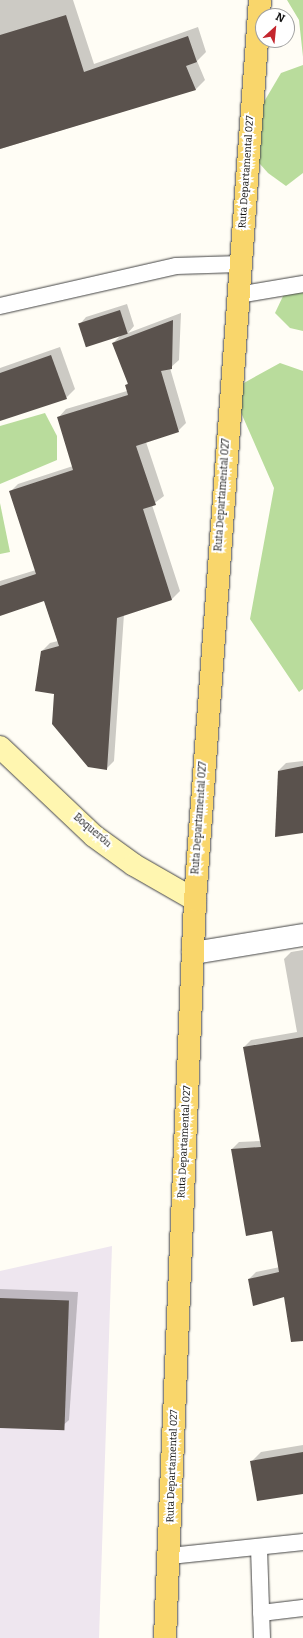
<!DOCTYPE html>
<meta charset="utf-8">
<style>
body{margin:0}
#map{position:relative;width:303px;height:1638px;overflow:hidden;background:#fffdf5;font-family:Bitter,serif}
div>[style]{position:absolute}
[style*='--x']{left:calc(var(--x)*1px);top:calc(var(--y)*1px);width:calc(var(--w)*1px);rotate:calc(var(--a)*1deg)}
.industrial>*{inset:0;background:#eee6ef}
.forest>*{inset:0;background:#b9dc9c}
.shadow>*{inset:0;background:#0003}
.building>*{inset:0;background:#5a524d;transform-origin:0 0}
.roads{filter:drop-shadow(0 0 1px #444) drop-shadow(0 0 1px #444)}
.lane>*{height:16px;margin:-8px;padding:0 8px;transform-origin:8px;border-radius:8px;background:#fff}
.street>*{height:22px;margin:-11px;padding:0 11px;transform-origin:11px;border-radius:11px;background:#fff}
.secondary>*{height:22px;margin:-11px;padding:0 11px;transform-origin:11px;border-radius:11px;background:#fff6b0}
.primary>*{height:22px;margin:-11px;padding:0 11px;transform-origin:11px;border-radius:11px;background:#f9d66b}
span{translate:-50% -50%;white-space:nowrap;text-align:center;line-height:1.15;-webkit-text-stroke:4px #fff;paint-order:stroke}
.street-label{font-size:10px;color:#111}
.north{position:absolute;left:255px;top:8px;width:40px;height:40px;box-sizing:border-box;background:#fff;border:1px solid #a0a0a0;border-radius:50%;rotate:27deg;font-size:11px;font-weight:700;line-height:16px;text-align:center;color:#111}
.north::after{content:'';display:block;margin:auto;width:14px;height:18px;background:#c4262e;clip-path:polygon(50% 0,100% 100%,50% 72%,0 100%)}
</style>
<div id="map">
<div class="industrial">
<i style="clip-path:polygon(112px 1246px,99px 1638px,0 1638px,0 1271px)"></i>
</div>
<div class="forest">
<i style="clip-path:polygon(287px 0,303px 0,303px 57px,299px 20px)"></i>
<i style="clip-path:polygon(303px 65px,303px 173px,286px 186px,268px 173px,253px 156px,258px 112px,281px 73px)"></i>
<i style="clip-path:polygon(303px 291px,303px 331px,290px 328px,275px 313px,284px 294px)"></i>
<i style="clip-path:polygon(280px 363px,303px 371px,303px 689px,299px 692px,250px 619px,274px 488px,239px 408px,242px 384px)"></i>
<i style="clip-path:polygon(45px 413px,57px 436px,57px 460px,0 484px,0 426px)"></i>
<i style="clip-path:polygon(0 503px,10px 552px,0 554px)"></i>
</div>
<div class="shadow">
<i style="clip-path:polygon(0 0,73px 0,94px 64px,198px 27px,206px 52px,197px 61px,205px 80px,196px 89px,0 149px)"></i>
<i style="clip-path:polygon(127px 304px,134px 326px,128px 333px,181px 313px,179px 360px,170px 368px,186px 423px,178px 431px,146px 442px,164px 496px,152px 505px,180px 591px,172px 599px,124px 614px,114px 761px,106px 769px,55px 693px,42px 651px,50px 643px,58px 641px,44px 600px,0 613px,0 581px,36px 570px,10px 492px,18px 484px,73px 466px,58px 418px,66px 409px,127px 391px,126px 385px,129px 382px,113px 343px,121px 335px,80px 324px,86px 317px)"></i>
<i style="clip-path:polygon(60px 347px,75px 389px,66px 398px,0 420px,0 368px)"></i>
<i style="clip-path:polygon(303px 761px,303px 832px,278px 771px,286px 763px)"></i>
<i style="clip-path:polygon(303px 950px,303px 1326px,284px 1296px,249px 1279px,256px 1272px,280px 1267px,273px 1230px,232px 1149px,239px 1142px,261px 1141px,244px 1047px,251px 1040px,297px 1032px,284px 959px,291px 952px)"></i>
<i style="clip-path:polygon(0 1289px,78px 1292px,69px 1420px,59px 1429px,0 1427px)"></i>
<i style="clip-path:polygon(303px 1445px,303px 1493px,252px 1461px,261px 1452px)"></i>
</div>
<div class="building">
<i style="clip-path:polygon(66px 15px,84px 72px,188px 36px,197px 62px,186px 66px,196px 90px,0 149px,0 35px)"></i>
<i style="left:120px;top:310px;width:25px;height:44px;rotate:72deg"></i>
<i style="clip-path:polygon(173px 320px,172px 369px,161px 371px,179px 432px,136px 446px,156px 505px,143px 509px,172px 600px,117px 618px,107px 770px,88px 767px,52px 724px,54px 694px,35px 691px,41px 651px,59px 646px,44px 601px,0 616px,0 586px,36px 574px,9px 491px,73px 470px,57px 417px,128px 395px,125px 385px,128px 384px,112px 343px)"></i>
<i style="clip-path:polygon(51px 355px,67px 399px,0 421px,0 373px)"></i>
<i style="clip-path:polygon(303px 766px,303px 833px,275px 837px,278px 771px)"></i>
<i style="clip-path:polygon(303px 1037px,303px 1341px,291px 1342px,284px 1297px,253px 1306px,248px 1279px,279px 1272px,272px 1231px,246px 1236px,231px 1149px,261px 1147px,243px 1047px)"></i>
<i style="left:0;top:1298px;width:69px;height:130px;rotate:2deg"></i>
<i style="clip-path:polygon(303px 1452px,303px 1494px,257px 1501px,250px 1461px)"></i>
</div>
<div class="roads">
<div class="lane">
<i style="--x:238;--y:295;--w:66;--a:-9.6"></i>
<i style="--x:0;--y:306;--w:180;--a:-12.8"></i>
<i style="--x:176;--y:266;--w:64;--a:-1.8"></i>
<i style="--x:259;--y:1548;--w:90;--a:88.1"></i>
<i style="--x:170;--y:1556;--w:134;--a:-6"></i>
<i style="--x:261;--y:1613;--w:42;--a:-6.8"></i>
</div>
<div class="street">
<i style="--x:193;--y:953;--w:111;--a:-9.3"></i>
</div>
<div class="secondary">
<i style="--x:0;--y:747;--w:129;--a:43.4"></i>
<i style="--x:94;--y:836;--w:49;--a:35.9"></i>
<i style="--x:134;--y:865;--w:70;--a:29.8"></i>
</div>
<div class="primary">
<i style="--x:165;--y:1638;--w:739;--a:-87.67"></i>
<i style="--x:195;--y:900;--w:902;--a:-85.87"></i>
</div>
</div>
<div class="street-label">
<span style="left:247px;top:172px;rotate:-86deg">Ruta Departamental 027</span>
<span style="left:223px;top:495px;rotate:-86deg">Ruta Departamental 027</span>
<span style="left:200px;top:818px;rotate:-86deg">Ruta Departamental 027</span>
<span style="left:92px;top:831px;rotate:40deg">Boquerón</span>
<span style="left:185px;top:1142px;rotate:-87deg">Ruta Departamental 027</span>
<span style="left:173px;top:1466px;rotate:-88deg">Ruta Departamental 027</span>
</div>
<div class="north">N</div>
</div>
